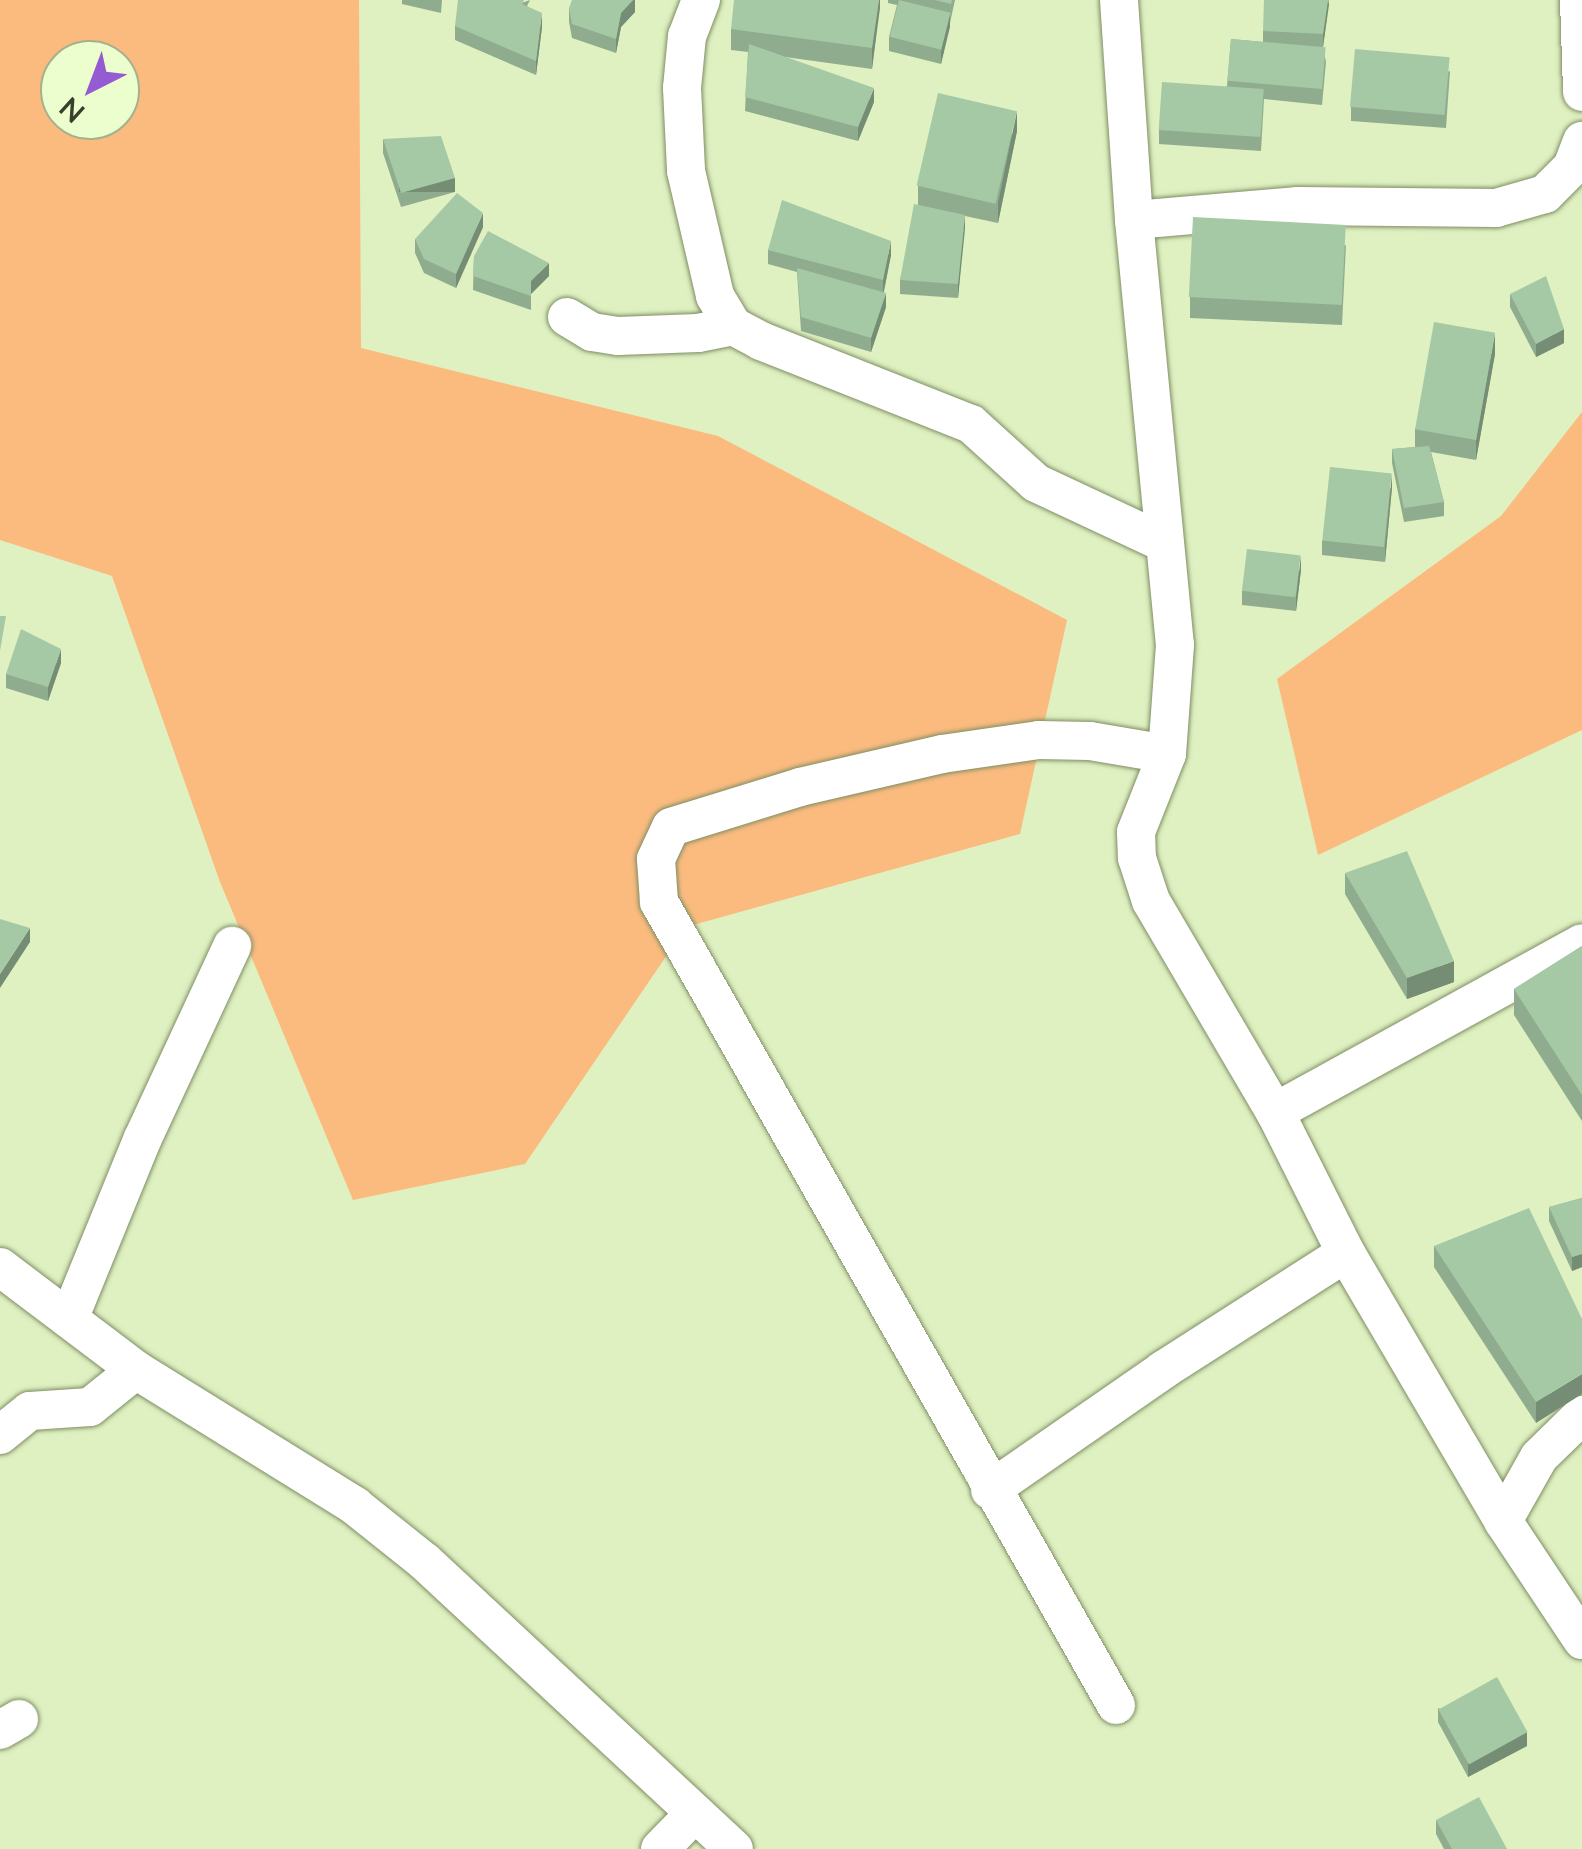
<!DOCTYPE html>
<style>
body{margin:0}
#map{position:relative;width:1582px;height:1849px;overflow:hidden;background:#dff0c1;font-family:Lato,sans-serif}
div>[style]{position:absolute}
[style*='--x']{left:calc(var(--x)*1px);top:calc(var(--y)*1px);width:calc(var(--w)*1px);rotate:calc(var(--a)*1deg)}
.green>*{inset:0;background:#fbbb7f}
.roads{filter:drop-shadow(0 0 2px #7f8e64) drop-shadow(0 0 2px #7f8e64)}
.street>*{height:38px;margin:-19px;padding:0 19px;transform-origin:19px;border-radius:19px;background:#fff}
.wall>*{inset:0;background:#8fad8e}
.shaded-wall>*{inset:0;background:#748d74;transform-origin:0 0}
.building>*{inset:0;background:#a6c9a5;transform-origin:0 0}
span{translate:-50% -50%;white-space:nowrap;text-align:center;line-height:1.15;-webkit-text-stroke:10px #ecfdce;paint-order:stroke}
.north{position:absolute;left:40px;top:40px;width:100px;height:100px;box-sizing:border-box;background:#ecfdce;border:2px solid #a4b18e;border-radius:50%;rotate:222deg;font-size:28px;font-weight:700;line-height:40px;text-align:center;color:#393f2d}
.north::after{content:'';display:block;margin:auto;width:35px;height:45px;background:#955bd2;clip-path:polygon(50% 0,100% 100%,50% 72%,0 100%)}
</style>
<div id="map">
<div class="green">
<i style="clip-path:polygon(evenodd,0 0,359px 0,361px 348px,718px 436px,1067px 620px,1020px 834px,686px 927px,525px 1164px,353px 1200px,220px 882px,112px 576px,0 540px,0 0,60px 60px,120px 60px,120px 120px,60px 120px,60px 60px)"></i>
<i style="clip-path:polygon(1582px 412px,1582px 730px,1318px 855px,1277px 679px,1501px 516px)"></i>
</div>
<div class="roads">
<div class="street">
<i style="--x:701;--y:0;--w:39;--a:111"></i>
<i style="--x:687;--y:36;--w:52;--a:95.5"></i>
<i style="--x:682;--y:88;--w:83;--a:87.2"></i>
<i style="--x:686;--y:171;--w:128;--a:76.9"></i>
<i style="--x:715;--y:296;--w:35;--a:59"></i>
<i style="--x:733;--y:326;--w:32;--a:28"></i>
<i style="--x:761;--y:341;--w:226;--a:21.6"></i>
<i style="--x:971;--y:424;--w:88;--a:42.2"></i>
<i style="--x:1036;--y:483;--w:141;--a:25.1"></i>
<i style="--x:1119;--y:0;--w:221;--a:86.1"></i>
<i style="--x:1134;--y:220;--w:427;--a:84.5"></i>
<i style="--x:1175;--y:645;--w:109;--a:94.2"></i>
<i style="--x:1167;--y:754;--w:84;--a:111.7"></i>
<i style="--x:1136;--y:832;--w:26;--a:88"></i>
<i style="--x:1137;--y:858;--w:45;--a:72"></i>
<i style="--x:1151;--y:901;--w:245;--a:59.6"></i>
<i style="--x:1275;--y:1112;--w:158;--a:63.3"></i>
<i style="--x:1346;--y:1253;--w:311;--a:59.6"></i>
<i style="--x:1503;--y:1521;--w:143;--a:56.4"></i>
<i style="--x:1579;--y:0;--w:92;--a:88.1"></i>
<i style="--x:1134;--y:220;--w:165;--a:-4.9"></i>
<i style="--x:1298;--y:206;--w:198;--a:0.6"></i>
<i style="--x:1496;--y:208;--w:51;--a:-15.9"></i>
<i style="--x:1545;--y:194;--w:38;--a:-45"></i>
<i style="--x:1572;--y:167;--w:28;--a:-69"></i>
<i style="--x:567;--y:317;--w:29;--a:31"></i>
<i style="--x:592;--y:332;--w:26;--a:9"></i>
<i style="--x:618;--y:336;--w:80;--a:-2.1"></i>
<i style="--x:698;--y:333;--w:36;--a:-11"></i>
<i style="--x:1275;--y:1112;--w:350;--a:-28.8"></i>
<i style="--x:0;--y:1267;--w:171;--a:37.1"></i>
<i style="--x:136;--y:1370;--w:258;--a:31.8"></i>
<i style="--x:355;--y:1506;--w:88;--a:38.6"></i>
<i style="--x:424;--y:1561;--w:423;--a:42.9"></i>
<i style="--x:69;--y:1319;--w:196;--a:-67.8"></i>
<i style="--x:143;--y:1138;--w:212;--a:-65.1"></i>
<i style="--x:0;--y:1435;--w:38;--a:-39"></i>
<i style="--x:30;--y:1411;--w:60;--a:-3.8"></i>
<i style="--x:90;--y:1407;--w:59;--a:-38.8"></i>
<i style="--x:990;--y:1490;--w:211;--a:-34.7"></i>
<i style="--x:1163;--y:1370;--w:217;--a:-32.6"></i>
<i style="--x:1503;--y:1521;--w:73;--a:-60.6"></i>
<i style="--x:1539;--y:1457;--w:60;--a:-44.3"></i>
<i style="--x:1116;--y:1705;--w:924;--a:-119.64"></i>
<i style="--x:659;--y:902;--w:43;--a:-94"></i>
<i style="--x:656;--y:859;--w:35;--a:-65"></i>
<i style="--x:671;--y:827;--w:135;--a:-17.2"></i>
<i style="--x:800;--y:787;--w:146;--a:-13.1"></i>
<i style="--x:942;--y:754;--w:98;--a:-8.2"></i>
<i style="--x:1039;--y:740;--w:51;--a:1.1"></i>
<i style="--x:1090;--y:741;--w:78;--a:9.6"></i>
<i style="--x:0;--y:1730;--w:22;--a:-30"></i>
<i style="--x:660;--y:1849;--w:49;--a:-45.8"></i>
</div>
</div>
<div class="wall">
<i style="clip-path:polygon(402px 0,442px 0,441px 13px,402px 4px)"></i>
<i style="clip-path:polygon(530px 0,527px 6px,542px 27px,536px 75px,455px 40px,455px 26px)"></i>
<i style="clip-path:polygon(635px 0,635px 12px,621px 27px,616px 53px,572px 38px,569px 22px,569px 8px)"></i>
<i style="clip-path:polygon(880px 0,872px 69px,785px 57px,874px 102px,858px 141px,745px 111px,748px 52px,731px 50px,731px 29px)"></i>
<i style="clip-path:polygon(888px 0,955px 0,941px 64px,889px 51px,889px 37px,897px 5px,888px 3px)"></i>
<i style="clip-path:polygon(1329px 0,1323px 47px,1326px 62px,1322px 105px,1264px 99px,1261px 151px,1159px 144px,1159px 130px,1227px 86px,1231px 39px,1263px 42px,1263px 31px)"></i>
<i style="clip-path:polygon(1450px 71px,1446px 128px,1351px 121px,1351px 107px)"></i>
<i style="clip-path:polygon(1017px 131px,998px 223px,965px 216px,958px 298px,900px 294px,900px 280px,918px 205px,918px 186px)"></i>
<i style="clip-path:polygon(383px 139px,455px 192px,401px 207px,383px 153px)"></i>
<i style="clip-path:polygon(483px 227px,456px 288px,424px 273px,415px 253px,415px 239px)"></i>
<i style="clip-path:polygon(1346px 245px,1342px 325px,1190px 318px,1190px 297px)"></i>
<i style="clip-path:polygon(768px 250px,891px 255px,884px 292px,886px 307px,871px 352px,801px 331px,797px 272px,768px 264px)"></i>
<i style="clip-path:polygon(474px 256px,549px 276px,531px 294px,531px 310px,473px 290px)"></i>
<i style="clip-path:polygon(1510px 294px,1564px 343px,1536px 357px,1510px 307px)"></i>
<i style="clip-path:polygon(1495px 354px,1476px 460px,1431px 452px,1444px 502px,1444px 516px,1404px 522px,1392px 463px,1392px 449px,1415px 447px,1415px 429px)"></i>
<i style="clip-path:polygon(1392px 487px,1385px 562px,1322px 555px,1322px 541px)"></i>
<i style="clip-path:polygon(1301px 570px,1296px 611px,1242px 605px,1242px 591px)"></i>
<i style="clip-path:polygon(61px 663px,48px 701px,6px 688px,6px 674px)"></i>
<i style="clip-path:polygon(1345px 873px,1454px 982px,1407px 999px,1345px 894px)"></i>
<i style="clip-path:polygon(1582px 946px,1582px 1121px,1514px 1015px,1514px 989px)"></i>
<i style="clip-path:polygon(1582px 1198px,1582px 1267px,1572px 1271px,1549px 1221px,1549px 1207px)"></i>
<i style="clip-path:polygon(1434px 1246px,1582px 1319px,1536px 1423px,1434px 1267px)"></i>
<i style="clip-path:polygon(1438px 1708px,1527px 1746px,1468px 1777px,1438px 1722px)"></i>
<i style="clip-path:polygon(1436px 1820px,1507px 1849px,1444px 1849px,1436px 1834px)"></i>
</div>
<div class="shaded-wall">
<i style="clip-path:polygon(633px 0,635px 0,635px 12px,621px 27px,616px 53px,616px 39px,621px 13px)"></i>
<i style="clip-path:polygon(879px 0,880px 0,880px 8px,872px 69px,872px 48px)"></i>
<i style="clip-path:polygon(1328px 0,1329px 5px,1323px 47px,1323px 34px)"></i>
<i style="clip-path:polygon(542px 13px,542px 27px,536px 75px,536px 61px)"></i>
<i style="clip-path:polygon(950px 13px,950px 27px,941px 64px,941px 51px)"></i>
<i style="clip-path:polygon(874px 88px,874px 102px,858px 141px,858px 127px)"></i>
<i style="clip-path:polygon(1017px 111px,1017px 131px,998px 223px,998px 203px)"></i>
<i style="left:455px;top:178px;width:14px;height:56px;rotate:90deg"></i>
<i style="clip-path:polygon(483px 213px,483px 227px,456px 288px,456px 274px)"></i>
<i style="clip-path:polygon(965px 215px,965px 229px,958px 298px,958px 284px)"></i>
<i style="clip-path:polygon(891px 241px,891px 255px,883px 294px,883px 280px)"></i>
<i style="clip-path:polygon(549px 263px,549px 276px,531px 294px,531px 281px)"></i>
<i style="clip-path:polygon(886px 293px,886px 307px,871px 352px,871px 338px)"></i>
<i style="clip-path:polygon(1564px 329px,1564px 343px,1536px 357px,1536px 344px)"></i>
<i style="clip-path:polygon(1495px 333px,1495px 354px,1476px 460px,1476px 440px)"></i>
<i style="clip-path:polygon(1392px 474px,1392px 487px,1385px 562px,1385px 548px)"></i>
<i style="clip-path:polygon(1301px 556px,1301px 570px,1296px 611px,1296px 597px)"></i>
<i style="clip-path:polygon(61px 649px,61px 663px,48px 701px,48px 687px)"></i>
<i style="clip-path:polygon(30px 928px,30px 942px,0 988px,0 974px)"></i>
<i style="clip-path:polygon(1454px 961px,1454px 982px,1407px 999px,1407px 978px)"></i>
<i style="clip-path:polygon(1582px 1254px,1582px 1267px,1572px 1271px,1572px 1257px)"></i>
<i style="clip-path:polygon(1582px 1374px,1582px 1394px,1536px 1423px,1536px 1402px)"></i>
<i style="clip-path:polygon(1527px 1732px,1527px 1746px,1468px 1777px,1468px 1763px)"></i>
</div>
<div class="building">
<i style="clip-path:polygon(458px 0,524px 0,522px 4px,542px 13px,536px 61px,455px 26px)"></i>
<i style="clip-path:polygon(572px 0,633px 0,621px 13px,616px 39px,572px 24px,569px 8px)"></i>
<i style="clip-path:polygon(734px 0,879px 0,872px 48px,731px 29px)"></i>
<i style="left:899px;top:0;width:53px;height:38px;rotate:14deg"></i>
<i style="clip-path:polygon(935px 0,952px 0,951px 4px)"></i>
<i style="clip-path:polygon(1264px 0,1328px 0,1323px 34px,1263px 31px)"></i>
<i style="left:1231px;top:39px;width:95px;height:42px;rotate:5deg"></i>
<i style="clip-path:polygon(749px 44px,874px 88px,858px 127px,745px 97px)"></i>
<i style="left:1355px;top:49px;width:95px;height:58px;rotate:5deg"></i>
<i style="left:1162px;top:82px;width:102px;height:48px;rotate:4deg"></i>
<i style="left:938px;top:93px;width:81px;height:95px;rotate:13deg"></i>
<i style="clip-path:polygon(441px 136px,455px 178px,401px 193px,383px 139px)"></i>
<i style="clip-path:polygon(457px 193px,483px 213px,456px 274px,424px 259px,415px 239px)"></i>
<i style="clip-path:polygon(782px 200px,891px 241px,883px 280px,768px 250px)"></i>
<i style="clip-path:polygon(914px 204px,965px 215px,958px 284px,900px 280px)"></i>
<i style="left:1193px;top:217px;width:153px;height:80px;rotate:3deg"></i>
<i style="clip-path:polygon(488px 231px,549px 263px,531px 281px,531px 296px,473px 276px,474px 256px)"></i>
<i style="clip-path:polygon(797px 268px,886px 293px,871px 338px,801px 317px)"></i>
<i style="clip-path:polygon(1546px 276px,1564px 329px,1536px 344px,1510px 294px)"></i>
<i style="left:1434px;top:322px;width:62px;height:109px;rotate:10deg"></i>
<i style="clip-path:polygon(1429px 446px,1444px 502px,1404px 508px,1392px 449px)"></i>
<i style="left:1330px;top:467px;width:62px;height:74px;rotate:6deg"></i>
<i style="left:1247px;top:549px;width:54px;height:42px;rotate:7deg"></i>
<i style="clip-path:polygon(0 616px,6px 616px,0 651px)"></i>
<i style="clip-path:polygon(21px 629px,61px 649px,48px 687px,6px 674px)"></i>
<i style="clip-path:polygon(1407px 851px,1454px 961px,1407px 978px,1345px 873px)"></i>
<i style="clip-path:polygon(0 919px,30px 928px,0 974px)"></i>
<i style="clip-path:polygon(1582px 946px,1582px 1095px,1514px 989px)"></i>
<i style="clip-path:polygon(1582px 1198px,1582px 1254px,1572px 1257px,1549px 1207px)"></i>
<i style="clip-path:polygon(1529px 1208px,1582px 1319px,1582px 1374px,1536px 1402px,1434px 1246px)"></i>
<i style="left:1497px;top:1677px;width:63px;height:67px;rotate:61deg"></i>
<i style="clip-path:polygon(1479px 1797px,1507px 1849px,1452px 1849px,1436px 1820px)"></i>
</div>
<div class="north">N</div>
</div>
